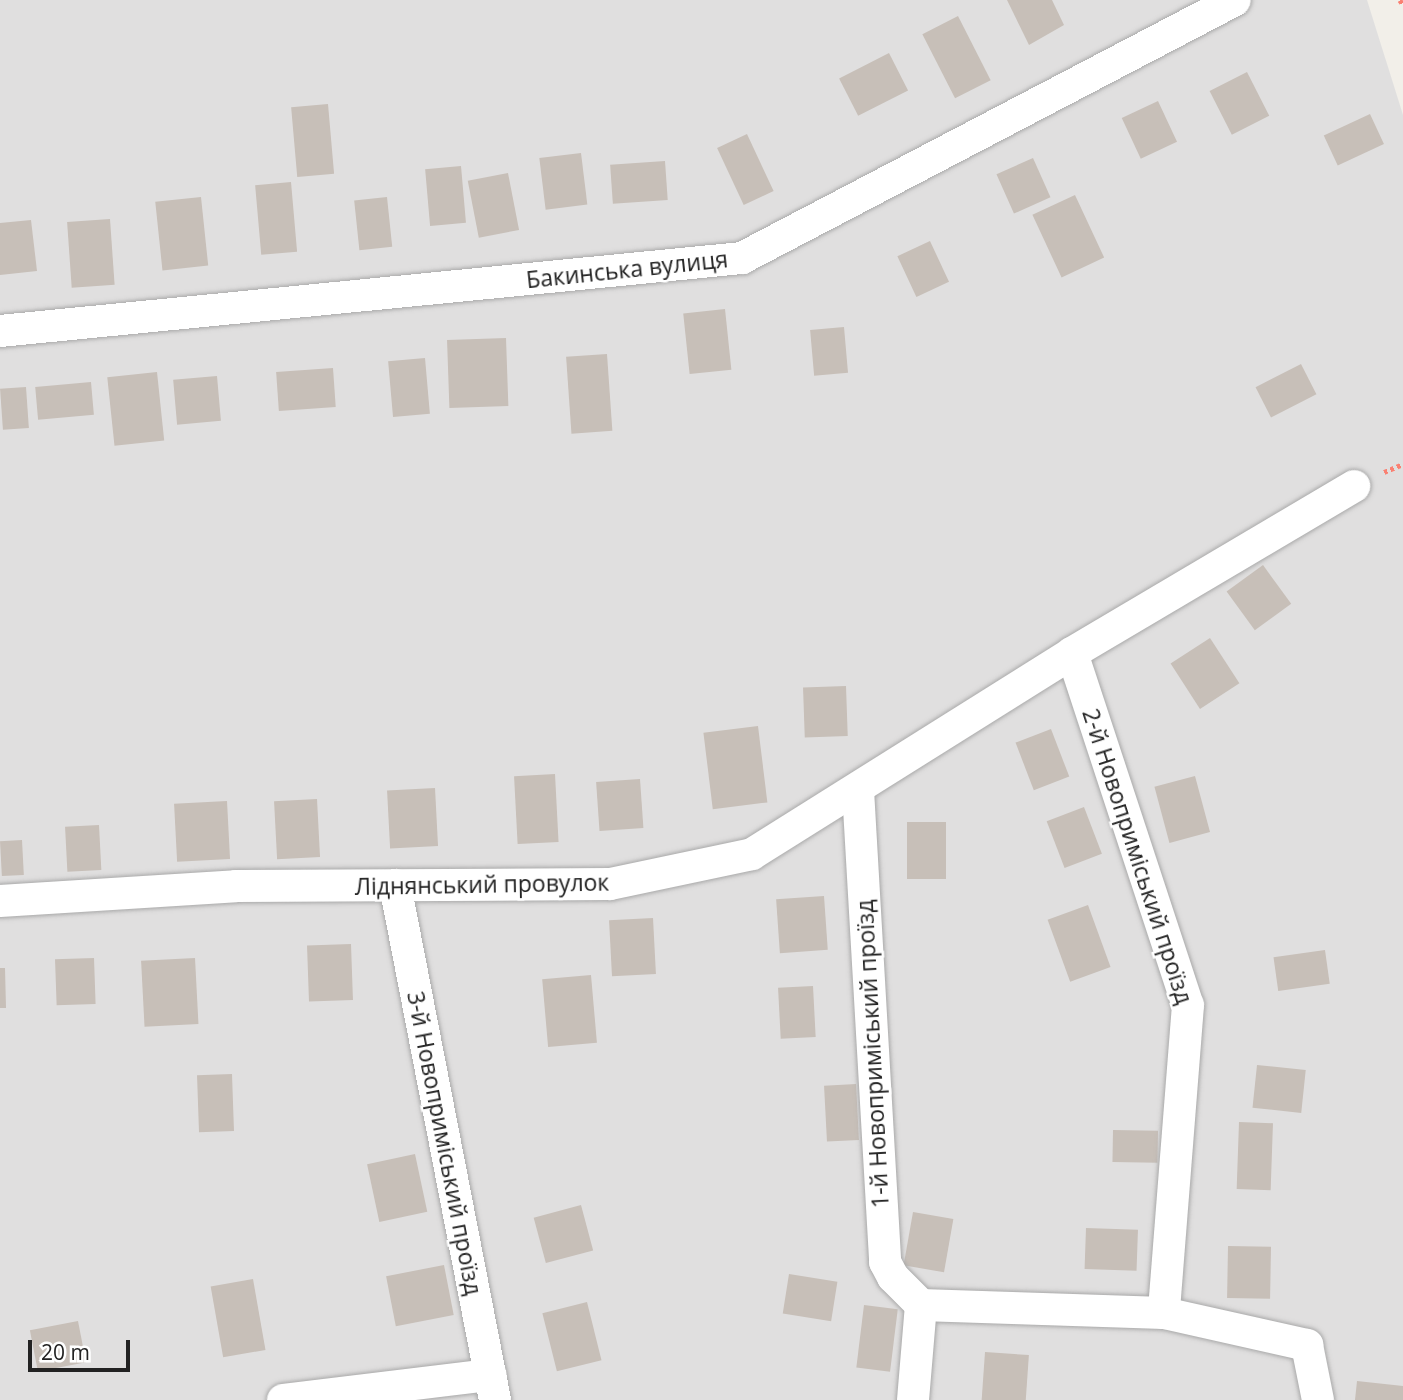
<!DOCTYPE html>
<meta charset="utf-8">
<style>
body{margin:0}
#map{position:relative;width:1403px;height:1400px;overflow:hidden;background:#f2efe9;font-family:"Open Sans",sans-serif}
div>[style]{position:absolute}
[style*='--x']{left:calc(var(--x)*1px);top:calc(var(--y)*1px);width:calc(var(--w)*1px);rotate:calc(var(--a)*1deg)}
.residential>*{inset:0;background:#e0dfdf}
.building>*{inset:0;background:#c7bfb8;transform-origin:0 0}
.path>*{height:4.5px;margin-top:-2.25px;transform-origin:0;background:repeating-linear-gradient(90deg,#fa8072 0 3.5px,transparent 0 7px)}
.roads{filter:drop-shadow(0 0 2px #a9a9a9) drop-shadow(0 0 2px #a9a9a9)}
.street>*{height:32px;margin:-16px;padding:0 16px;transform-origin:16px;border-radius:16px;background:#fff}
span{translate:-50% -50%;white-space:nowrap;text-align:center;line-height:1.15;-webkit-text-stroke:5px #fff;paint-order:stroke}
.street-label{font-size:23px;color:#222}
.scale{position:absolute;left:28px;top:1340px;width:102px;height:32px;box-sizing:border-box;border:4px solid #222;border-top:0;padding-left:9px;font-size:21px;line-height:24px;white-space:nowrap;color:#222;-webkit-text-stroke:5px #fff;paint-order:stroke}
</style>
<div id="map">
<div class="residential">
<i style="clip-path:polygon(0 0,1367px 0,1403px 115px,1403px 1400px,0 1400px)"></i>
</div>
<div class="building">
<i style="clip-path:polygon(1007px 0,1052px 0,1064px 25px,1029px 45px)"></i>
<i style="left:958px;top:16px;width:72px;height:40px;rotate:63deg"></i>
<i style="left:889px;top:53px;width:42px;height:56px;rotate:63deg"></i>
<i style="left:1247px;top:72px;width:49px;height:42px;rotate:63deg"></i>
<i style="left:1158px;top:101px;width:45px;height:40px;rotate:65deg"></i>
<i style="left:328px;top:104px;width:70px;height:37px;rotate:85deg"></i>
<i style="left:1370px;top:114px;width:33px;height:51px;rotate:65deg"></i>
<i style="left:747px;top:134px;width:63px;height:33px;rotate:65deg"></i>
<i style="left:581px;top:153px;width:52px;height:42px;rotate:83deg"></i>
<i style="left:1033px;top:158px;width:43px;height:40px;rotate:66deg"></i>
<i style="left:665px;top:161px;width:39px;height:55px;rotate:86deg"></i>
<i style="left:461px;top:166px;width:57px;height:36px;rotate:85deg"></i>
<i style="left:508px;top:173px;width:58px;height:41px;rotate:79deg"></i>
<i style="left:291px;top:182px;width:70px;height:36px;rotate:85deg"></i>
<i style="left:1075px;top:195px;width:69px;height:47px;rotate:65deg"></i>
<i style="left:201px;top:197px;width:69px;height:46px;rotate:84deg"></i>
<i style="left:387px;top:197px;width:50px;height:33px;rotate:84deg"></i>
<i style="left:110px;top:219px;width:66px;height:43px;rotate:86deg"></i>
<i style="clip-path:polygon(31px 220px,37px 271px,0 275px,0 223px)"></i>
<i style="left:930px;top:241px;width:45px;height:36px;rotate:65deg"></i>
<i style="left:725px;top:309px;width:61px;height:42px;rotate:84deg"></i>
<i style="left:844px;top:327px;width:46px;height:34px;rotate:85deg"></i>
<i style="left:506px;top:338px;width:68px;height:59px;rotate:88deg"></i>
<i style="left:607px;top:354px;width:77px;height:41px;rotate:86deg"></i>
<i style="left:425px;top:358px;width:56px;height:37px;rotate:85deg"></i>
<i style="left:1301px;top:364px;width:34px;height:51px;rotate:63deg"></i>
<i style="left:333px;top:368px;width:39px;height:57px;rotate:86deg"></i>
<i style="left:157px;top:372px;width:69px;height:50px;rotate:84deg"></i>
<i style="left:217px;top:376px;width:45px;height:44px;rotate:85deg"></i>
<i style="left:91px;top:382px;width:33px;height:56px;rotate:85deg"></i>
<i style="left:26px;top:387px;width:41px;height:26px;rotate:86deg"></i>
<i style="left:1263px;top:565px;width:48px;height:45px;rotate:54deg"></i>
<i style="left:1210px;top:638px;width:54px;height:47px;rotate:57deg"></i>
<i style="left:846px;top:686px;width:50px;height:43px;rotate:88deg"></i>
<i style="left:758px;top:726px;width:77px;height:55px;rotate:83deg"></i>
<i style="left:1051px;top:729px;width:51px;height:38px;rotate:69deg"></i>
<i style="left:555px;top:774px;width:68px;height:41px;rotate:87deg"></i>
<i style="left:1195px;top:776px;width:58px;height:42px;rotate:75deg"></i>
<i style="left:640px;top:779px;width:49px;height:44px;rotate:86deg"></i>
<i style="left:435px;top:788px;width:58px;height:48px;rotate:87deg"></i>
<i style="left:317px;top:799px;width:58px;height:43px;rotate:87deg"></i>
<i style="left:227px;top:801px;width:58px;height:53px;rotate:87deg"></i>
<i style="left:1084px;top:807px;width:50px;height:40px;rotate:69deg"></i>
<i style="left:907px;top:822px;width:39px;height:57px"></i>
<i style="left:99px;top:825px;width:45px;height:34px;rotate:87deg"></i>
<i style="left:22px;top:840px;width:35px;height:22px;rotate:87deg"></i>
<i style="left:824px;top:896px;width:54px;height:48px;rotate:86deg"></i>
<i style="left:1088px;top:905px;width:66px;height:43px;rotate:70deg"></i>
<i style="left:653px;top:918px;width:56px;height:44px;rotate:87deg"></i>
<i style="left:351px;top:944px;width:56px;height:44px;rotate:88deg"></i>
<i style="left:1325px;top:950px;width:34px;height:52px;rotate:82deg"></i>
<i style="left:94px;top:958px;width:46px;height:39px;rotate:88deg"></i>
<i style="left:195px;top:958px;width:66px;height:54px;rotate:87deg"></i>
<i style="clip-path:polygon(0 968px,5px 968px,6px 1008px,0 1008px)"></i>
<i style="left:591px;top:975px;width:68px;height:49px;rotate:85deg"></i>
<i style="left:813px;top:986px;width:51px;height:35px;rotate:87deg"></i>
<i style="left:1257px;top:1065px;width:49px;height:43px;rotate:6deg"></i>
<i style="left:232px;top:1074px;width:57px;height:35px;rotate:88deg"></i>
<i style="left:856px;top:1084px;width:56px;height:32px;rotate:87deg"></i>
<i style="left:1239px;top:1122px;width:34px;height:67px;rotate:2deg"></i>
<i style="left:1113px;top:1130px;width:45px;height:32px;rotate:1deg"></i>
<i style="left:415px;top:1154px;width:59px;height:49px;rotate:78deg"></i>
<i style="left:581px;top:1205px;width:47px;height:49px;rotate:75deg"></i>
<i style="left:913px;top:1212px;width:41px;height:54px;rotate:10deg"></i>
<i style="left:1086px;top:1228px;width:52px;height:41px;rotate:2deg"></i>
<i style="left:1228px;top:1246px;width:43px;height:52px;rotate:1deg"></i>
<i style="left:444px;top:1265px;width:51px;height:59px;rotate:79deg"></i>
<i style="left:789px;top:1274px;width:49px;height:40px;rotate:9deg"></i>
<i style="left:253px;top:1279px;width:72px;height:43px;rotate:80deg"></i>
<i style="left:587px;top:1302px;width:60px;height:46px;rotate:76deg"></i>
<i style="left:864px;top:1305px;width:34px;height:63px;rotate:7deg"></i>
<i style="left:78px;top:1321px;width:42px;height:49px;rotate:79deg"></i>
<i style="left:985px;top:1352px;width:44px;height:48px;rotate:4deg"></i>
<i style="clip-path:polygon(1357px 1381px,1403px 1386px,1403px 1400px,1355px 1400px)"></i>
</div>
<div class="path">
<i style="--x:1400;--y:0;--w:5;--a:53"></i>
<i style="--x:1384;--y:472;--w:21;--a:-23"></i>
</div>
<div class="roads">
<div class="street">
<i style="--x:0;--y:331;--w:746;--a:-5.62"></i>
<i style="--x:742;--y:258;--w:556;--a:-27.62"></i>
<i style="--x:1072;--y:653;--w:371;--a:71.8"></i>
<i style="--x:1188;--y:1005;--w:309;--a:94.5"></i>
<i style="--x:858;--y:790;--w:473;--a:86.7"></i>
<i style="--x:885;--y:1262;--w:17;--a:62"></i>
<i style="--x:893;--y:1277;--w:40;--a:45"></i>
<i style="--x:395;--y:885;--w:525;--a:79.01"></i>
<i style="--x:0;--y:901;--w:236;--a:-3.6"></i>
<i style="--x:236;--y:886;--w:374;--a:-0.3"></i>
<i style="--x:610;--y:884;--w:145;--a:-11.9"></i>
<i style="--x:752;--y:854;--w:378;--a:-32.1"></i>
<i style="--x:1072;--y:653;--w:328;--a:-30.6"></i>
<i style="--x:283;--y:1400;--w:209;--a:-6.9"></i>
<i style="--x:913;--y:1400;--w:95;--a:-85.2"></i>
<i style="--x:921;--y:1305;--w:243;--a:1.9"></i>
<i style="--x:1164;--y:1313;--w:147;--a:12.6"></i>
<i style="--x:1307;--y:1345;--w:56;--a:78.7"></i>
</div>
</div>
<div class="street-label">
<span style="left:627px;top:269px;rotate:-6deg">Бакинська вулиця</span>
<span style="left:1138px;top:856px;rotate:72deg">2-й Новоприміський проїзд</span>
<span style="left:482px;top:884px;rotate:-1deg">Ліднянський провулок</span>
<span style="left:872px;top:1054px;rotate:-93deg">1-й Новоприміський проїзд</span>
<span style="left:445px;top:1143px;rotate:79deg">3-й Новоприміський проїзд</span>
</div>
<div class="scale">20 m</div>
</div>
